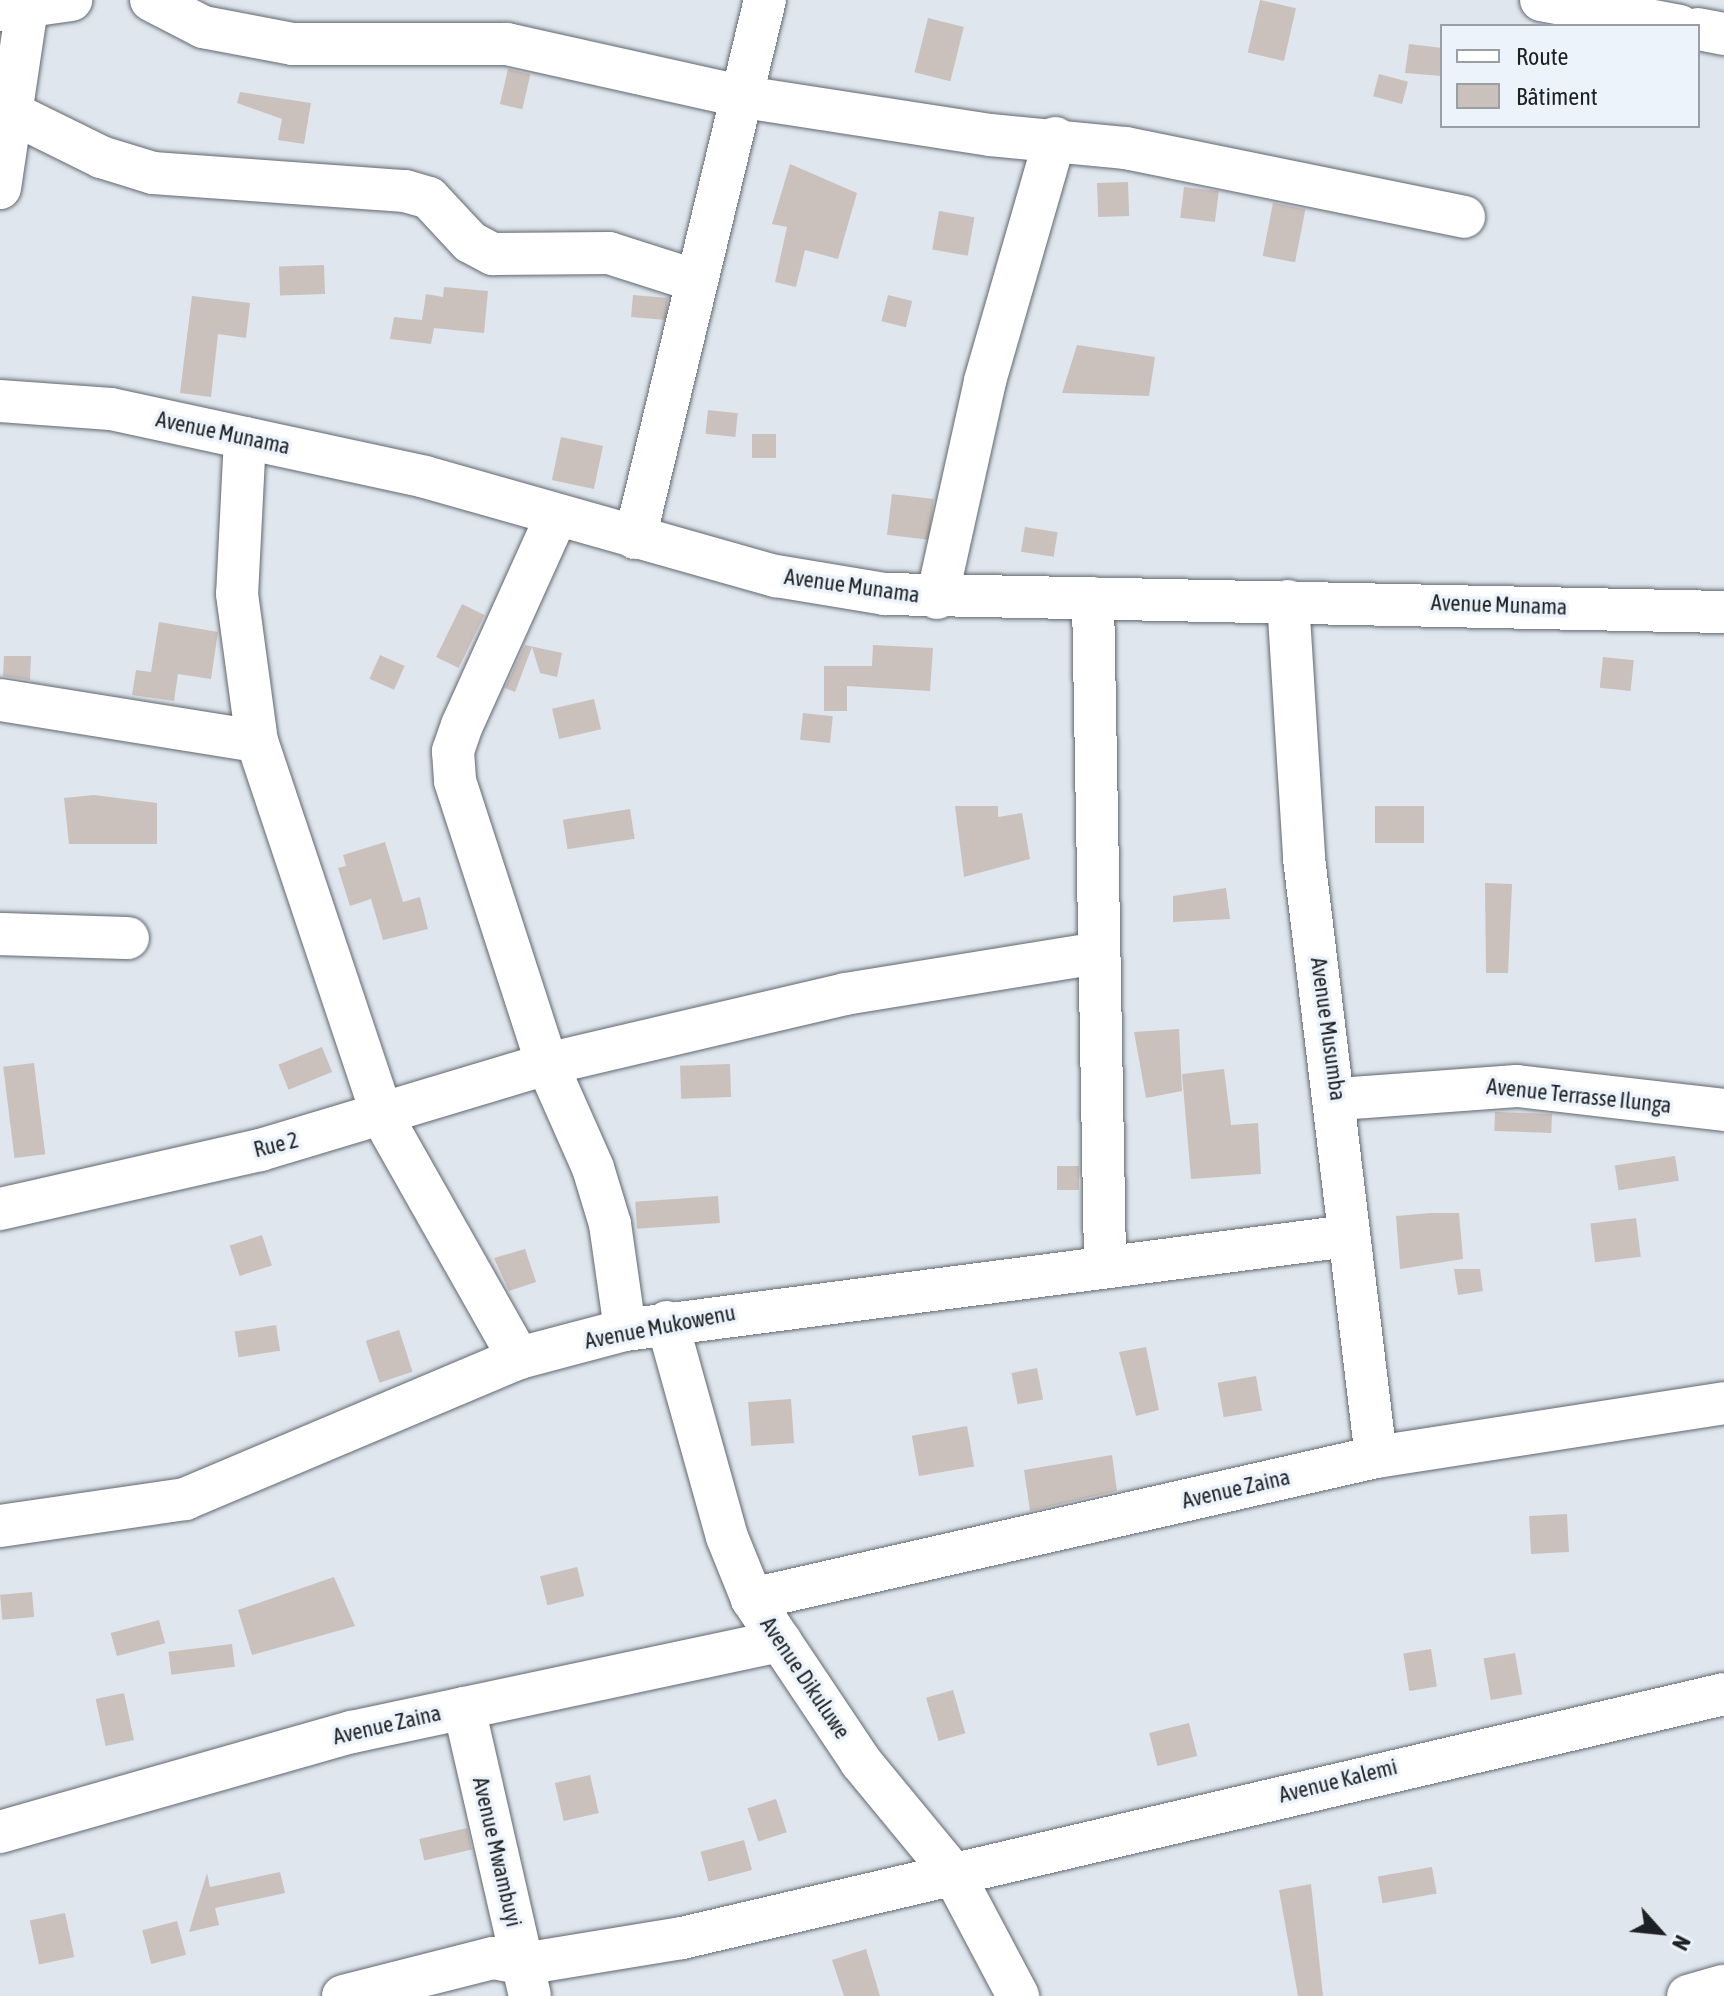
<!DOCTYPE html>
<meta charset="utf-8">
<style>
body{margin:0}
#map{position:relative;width:1724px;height:1996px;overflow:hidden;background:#dfe6ee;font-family:"Asap Condensed",sans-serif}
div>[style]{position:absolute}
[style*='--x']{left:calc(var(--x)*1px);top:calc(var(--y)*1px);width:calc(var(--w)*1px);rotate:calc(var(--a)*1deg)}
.building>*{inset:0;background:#cbc1bc;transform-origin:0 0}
.roads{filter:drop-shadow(0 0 2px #62686f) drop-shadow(0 0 2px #62686f)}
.minor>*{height:42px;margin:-21px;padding:0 21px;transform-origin:21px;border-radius:21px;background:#fff}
span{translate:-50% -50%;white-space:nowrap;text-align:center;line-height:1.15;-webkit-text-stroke:7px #ecf3fb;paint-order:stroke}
.street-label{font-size:22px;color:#1e2124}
.legend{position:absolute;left:1440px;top:24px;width:260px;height:104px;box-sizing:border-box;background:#ecf3fb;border:2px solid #9a9fa5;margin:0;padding:10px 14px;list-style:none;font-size:24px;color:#1e2124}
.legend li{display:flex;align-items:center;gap:16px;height:40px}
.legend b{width:40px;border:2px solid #9a9fa5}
.north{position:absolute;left:1620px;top:1892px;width:80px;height:80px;-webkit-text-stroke:6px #ecf3fb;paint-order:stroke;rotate:117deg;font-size:22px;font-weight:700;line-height:32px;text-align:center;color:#1e2124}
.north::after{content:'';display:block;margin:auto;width:28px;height:36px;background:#1e2124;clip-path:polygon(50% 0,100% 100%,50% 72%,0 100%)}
</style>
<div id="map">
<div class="building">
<i style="left:1260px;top:0;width:37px;height:54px;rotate:13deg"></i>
<i style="left:928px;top:18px;width:37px;height:56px;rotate:14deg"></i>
<i style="clip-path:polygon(1409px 44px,1442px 48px,1442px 76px,1405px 73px)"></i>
<i style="left:508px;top:69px;width:23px;height:36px;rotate:13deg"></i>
<i style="left:1379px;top:74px;width:30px;height:23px;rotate:15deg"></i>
<i style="clip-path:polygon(240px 92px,311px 103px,304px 144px,278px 140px,282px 119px,237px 103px)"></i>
<i style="clip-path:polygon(790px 164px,857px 193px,838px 259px,805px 250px,796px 287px,775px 282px,787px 227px,772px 224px)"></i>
<i style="left:1128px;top:182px;width:34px;height:31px;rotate:88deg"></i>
<i style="left:1184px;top:187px;width:35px;height:31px;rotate:7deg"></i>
<i style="left:1273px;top:203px;width:33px;height:54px;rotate:11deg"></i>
<i style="left:939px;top:211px;width:36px;height:39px;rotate:10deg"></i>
<i style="left:324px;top:265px;width:29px;height:45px;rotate:88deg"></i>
<i style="clip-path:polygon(444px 287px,488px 291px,484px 333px,434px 328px,431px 344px,390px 339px,394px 317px,422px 320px,426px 294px,443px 297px)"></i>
<i style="left:633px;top:295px;width:35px;height:22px;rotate:5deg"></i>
<i style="left:888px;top:295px;width:25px;height:27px;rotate:14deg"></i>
<i style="clip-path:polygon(192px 296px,250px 303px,246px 338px,218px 334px,211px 397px,180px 393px)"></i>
<i style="clip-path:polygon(1077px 345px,1155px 357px,1149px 396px,1062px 393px)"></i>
<i style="left:708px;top:410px;width:30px;height:24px;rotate:6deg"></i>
<i style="left:752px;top:434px;width:24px;height:24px"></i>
<i style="left:561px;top:437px;width:43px;height:44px;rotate:12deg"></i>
<i style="left:892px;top:494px;width:42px;height:41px;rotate:7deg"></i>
<i style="left:1025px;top:527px;width:33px;height:25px;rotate:9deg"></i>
<i style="left:462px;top:604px;width:25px;height:59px;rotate:26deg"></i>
<i style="clip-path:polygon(159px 622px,218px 632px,211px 679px,178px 674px,174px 701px,132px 695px,136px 670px,151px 672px)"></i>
<i style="clip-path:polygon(525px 645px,562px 653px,557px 677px,540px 673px,532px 647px,515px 692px,505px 688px)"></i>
<i style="clip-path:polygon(873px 645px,933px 648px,930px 691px,847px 686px,847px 711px,824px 711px,824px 666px,872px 666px)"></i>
<i style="left:380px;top:655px;width:27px;height:26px;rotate:24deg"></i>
<i style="clip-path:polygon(4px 656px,31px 656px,30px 680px,3px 676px)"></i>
<i style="left:1603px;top:657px;width:31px;height:31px;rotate:6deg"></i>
<i style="left:594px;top:699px;width:31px;height:43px;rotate:77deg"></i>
<i style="left:803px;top:713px;width:30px;height:27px;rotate:6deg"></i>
<i style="clip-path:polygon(94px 795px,157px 803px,157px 844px,69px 844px,64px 798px)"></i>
<i style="clip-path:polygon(955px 806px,998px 806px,998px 817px,1022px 813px,1030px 859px,964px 877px)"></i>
<i style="left:1375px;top:806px;width:49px;height:37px"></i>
<i style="left:630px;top:809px;width:30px;height:68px;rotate:81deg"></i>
<i style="clip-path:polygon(385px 842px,403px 902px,420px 897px,428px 929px,383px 940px,371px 899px,350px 906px,338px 868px,346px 866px,343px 855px)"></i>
<i style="clip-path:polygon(1485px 883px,1512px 884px,1508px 973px,1486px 973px)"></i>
<i style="clip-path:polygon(1226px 888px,1230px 919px,1173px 922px,1173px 896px)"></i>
<i style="clip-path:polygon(1179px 1029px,1182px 1091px,1146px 1098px,1134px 1032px)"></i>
<i style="left:322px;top:1047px;width:27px;height:47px;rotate:68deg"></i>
<i style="left:34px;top:1063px;width:92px;height:31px;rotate:83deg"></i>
<i style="left:730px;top:1064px;width:33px;height:50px;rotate:88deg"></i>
<i style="clip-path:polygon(1224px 1069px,1231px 1125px,1258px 1123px,1261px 1174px,1191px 1179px,1182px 1074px)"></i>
<i style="left:1495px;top:1112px;width:57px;height:19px;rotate:2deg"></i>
<i style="left:1675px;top:1156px;width:25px;height:61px;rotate:81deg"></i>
<i style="left:1057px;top:1166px;width:22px;height:24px"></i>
<i style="left:718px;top:1196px;width:27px;height:83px;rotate:86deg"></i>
<i style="clip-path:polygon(1431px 1213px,1459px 1213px,1463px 1259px,1400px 1269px,1396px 1216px)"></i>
<i style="left:1636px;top:1218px;width:39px;height:46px;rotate:83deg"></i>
<i style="left:262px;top:1235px;width:32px;height:34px;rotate:72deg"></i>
<i style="clip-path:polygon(525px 1249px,536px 1282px,509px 1291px,494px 1258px)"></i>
<i style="clip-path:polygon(1454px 1269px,1480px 1269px,1483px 1291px,1458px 1295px)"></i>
<i style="left:276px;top:1325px;width:26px;height:42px;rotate:81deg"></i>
<i style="left:399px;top:1330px;width:44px;height:35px;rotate:72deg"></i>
<i style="clip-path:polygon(1146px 1347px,1159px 1410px,1136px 1416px,1119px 1352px)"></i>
<i style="left:1037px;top:1368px;width:32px;height:26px;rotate:79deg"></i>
<i style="left:1256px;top:1376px;width:35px;height:39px;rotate:80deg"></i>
<i style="left:791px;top:1399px;width:44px;height:43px;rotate:86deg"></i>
<i style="left:967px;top:1426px;width:41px;height:56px;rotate:80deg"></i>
<i style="clip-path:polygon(1112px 1455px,1117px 1491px,1030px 1511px,1024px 1470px)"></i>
<i style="left:1567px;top:1514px;width:38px;height:38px;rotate:87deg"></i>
<i style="left:577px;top:1567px;width:30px;height:38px;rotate:76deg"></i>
<i style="clip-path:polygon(334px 1577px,355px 1626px,252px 1655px,238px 1610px)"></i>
<i style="left:32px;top:1592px;width:25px;height:32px;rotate:85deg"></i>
<i style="left:159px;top:1620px;width:24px;height:50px;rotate:75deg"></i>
<i style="left:232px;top:1644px;width:23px;height:64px;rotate:83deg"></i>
<i style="left:1431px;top:1649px;width:38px;height:28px;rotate:81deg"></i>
<i style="left:1515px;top:1653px;width:42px;height:32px;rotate:80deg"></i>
<i style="left:953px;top:1690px;width:45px;height:28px;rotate:74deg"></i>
<i style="left:124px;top:1693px;width:48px;height:29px;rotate:78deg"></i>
<i style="left:1189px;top:1723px;width:34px;height:41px;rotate:76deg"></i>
<i style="left:590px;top:1775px;width:39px;height:36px;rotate:77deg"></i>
<i style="left:776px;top:1799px;width:35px;height:30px;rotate:72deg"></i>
<i style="left:467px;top:1828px;width:22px;height:49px;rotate:77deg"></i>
<i style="left:744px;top:1840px;width:31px;height:45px;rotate:75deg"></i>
<i style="left:1432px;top:1867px;width:27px;height:55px;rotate:80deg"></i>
<i style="clip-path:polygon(280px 1872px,285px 1893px,215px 1908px,219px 1925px,189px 1932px,207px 1873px,210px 1887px)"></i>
<i style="clip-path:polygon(1311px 1884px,1323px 1996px,1298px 1996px,1279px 1890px)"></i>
<i style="left:65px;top:1913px;width:45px;height:36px;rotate:78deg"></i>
<i style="left:177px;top:1921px;width:35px;height:36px;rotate:75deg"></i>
<i style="clip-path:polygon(866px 1949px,880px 1996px,844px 1996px,832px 1960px)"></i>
</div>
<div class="roads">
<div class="minor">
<i style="--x:151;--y:0;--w:59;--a:27.4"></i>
<i style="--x:203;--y:27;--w:92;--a:10.7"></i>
<i style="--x:293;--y:44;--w:214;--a:0"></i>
<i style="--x:507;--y:44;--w:243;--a:12.6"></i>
<i style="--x:744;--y:97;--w:249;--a:8.8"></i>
<i style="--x:990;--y:135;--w:137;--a:5.5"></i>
<i style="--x:1126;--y:148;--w:345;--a:11.5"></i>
<i style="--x:1541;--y:0;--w:141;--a:10.6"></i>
<i style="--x:1;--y:10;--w:71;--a:-8.1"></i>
<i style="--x:1698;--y:29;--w:26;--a:11"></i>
<i style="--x:10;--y:112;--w:102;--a:26.3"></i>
<i style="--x:101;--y:157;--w:54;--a:17.1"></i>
<i style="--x:153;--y:173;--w:253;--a:4.1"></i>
<i style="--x:405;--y:191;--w:25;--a:16"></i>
<i style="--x:429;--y:198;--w:60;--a:47"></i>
<i style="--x:470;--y:242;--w:26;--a:28"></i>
<i style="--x:493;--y:254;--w:116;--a:-0.5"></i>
<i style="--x:609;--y:253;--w:92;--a:17.7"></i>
<i style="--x:0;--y:188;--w:190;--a:-81.5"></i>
<i style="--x:0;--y:401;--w:111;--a:4.1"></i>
<i style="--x:111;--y:409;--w:321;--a:12.2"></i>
<i style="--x:425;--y:477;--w:365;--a:15.8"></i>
<i style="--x:776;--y:576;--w:110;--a:9.4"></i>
<i style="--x:885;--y:594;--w:839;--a:1.23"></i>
<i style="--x:245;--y:438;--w:156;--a:92.9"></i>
<i style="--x:237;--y:594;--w:148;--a:82.3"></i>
<i style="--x:257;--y:741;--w:397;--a:71.5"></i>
<i style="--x:383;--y:1118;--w:276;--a:60.5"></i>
<i style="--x:556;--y:517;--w:228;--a:114.3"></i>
<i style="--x:462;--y:725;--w:28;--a:109"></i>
<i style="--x:453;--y:751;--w:30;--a:86"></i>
<i style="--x:455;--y:781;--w:298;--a:72"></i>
<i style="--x:547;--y:1064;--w:114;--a:66.1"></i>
<i style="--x:593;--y:1168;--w:59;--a:73.1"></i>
<i style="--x:610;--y:1224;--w:107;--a:81.9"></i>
<i style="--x:635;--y:538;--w:553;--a:-76.42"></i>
<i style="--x:937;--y:598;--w:222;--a:-77.5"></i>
<i style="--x:985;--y:381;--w:253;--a:-73.9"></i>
<i style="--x:1093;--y:598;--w:664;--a:88.96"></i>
<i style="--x:1288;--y:601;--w:257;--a:86.4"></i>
<i style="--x:1304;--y:858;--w:603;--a:83.15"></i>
<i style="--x:0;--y:700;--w:260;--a:9.1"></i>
<i style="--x:0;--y:934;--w:128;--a:1.8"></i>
<i style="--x:1339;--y:1099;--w:178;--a:-4.2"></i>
<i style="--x:1517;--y:1086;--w:208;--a:6.6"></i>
<i style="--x:0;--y:1209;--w:267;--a:-12.8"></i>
<i style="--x:260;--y:1150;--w:300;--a:-16.7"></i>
<i style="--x:547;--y:1064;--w:306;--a:-13.2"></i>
<i style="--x:845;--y:994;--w:255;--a:-9.2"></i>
<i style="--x:667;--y:1322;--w:223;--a:74.4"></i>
<i style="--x:727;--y:1537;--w:67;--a:68"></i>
<i style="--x:752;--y:1599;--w:196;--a:56.2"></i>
<i style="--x:861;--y:1762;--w:146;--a:50.5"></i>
<i style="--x:954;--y:1875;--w:137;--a:62.1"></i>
<i style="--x:0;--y:1526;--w:187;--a:-8.3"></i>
<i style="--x:185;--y:1499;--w:363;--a:-22.9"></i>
<i style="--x:519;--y:1358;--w:110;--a:-14.8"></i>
<i style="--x:625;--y:1330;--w:729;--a:-7.41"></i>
<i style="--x:752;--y:1599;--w:640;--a:-12.82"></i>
<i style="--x:1376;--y:1457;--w:352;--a:-8.8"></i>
<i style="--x:464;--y:1708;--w:295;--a:77.1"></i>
<i style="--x:0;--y:1832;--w:366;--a:-15.9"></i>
<i style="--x:352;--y:1732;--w:438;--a:-12"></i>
<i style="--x:343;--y:1996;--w:155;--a:-14.2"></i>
<i style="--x:493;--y:1958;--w:31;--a:11"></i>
<i style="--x:523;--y:1964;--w:161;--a:-9.3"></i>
<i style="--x:682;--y:1938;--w:1070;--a:-13.18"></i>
<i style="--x:1688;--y:1996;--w:37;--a:-16"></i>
</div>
</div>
<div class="street-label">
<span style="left:223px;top:433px;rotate:12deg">Avenue Munama</span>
<span style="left:852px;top:586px;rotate:8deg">Avenue Munama</span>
<span style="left:1499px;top:605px;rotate:2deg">Avenue Munama</span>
<span style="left:1328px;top:1029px;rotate:82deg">Avenue Musumba</span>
<span style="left:1579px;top:1096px;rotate:6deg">Avenue Terrasse Ilunga</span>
<span style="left:276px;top:1145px;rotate:-14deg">Rue 2</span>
<span style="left:660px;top:1327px;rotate:-11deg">Avenue Mukowenu</span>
<span style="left:1236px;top:1489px;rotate:-13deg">Avenue Zaina</span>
<span style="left:805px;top:1678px;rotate:56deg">Avenue Dikuluwe</span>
<span style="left:387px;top:1725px;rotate:-13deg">Avenue Zaina</span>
<span style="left:1338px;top:1781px;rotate:-14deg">Avenue Kalemi</span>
<span style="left:497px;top:1852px;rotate:77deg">Avenue Mwambuyi</span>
</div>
<ul class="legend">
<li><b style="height:10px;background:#fff"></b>Route</li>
<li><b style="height:22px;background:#cbc1bc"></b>Bâtiment</li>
</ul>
<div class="north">N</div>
</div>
